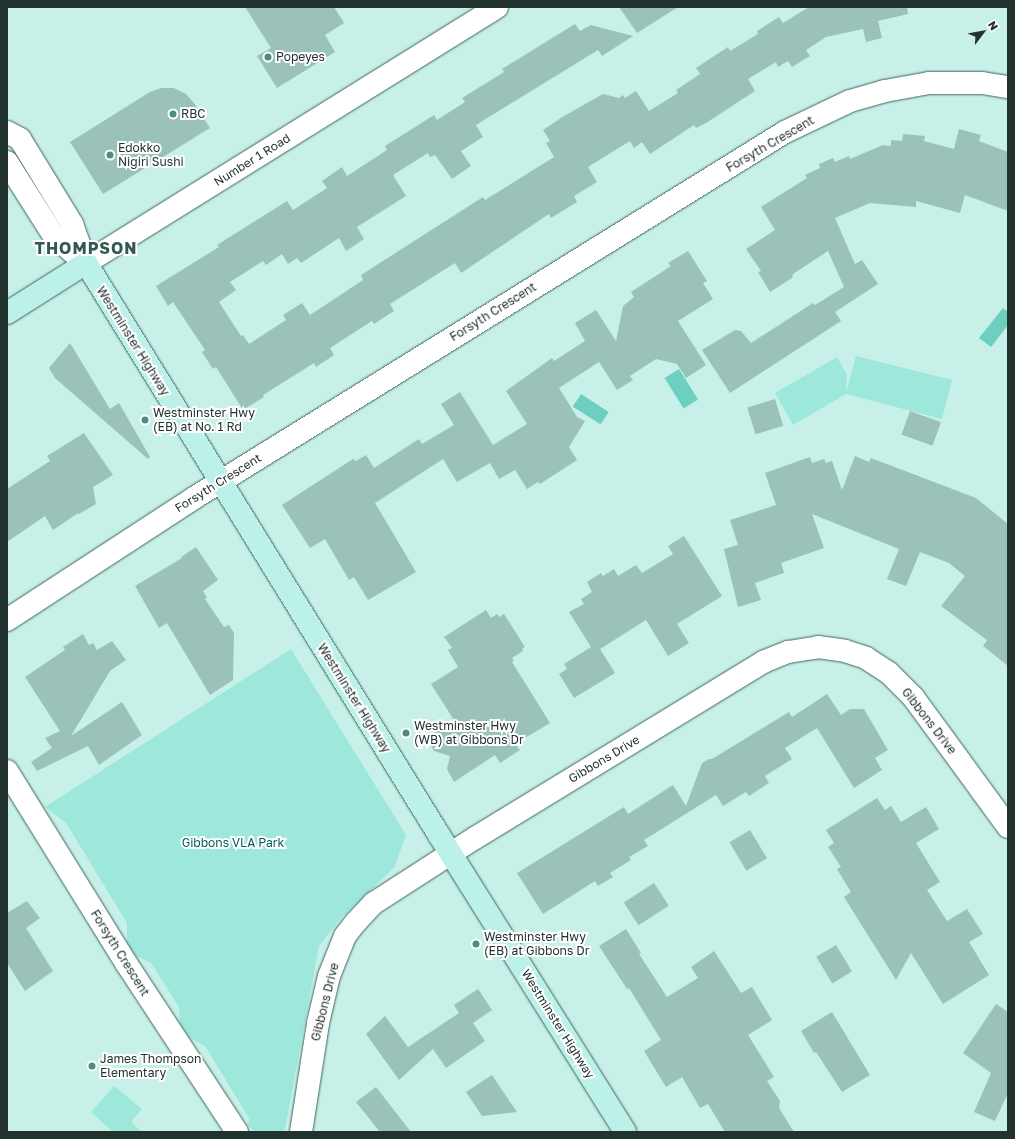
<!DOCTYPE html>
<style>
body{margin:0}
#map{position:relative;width:1015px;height:1139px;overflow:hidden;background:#c7f0e8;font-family:"Golos Text",sans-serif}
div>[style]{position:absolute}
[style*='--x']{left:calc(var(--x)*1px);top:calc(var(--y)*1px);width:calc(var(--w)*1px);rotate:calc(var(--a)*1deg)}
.green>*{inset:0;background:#9ee8db}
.water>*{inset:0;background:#6dcfc0;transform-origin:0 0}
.building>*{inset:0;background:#9ac2ba;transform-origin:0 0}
.roads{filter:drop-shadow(0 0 1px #3f655e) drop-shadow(0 0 1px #3f655e)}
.minor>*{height:22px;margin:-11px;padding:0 11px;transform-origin:11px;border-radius:11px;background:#fff}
.tertiary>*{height:22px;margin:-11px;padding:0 11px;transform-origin:11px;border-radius:11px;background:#fff}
.secondary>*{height:22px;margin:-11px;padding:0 11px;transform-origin:11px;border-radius:11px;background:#bcf1ea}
.dots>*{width:11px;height:11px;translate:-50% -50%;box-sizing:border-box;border:2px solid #fff;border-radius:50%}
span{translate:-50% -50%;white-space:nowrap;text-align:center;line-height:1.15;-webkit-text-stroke:4px #fff;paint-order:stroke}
.poi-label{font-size:12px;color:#22322f}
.left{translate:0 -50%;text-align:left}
.street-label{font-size:12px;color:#22322f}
.park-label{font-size:12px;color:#065e54}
.district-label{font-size:16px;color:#335852;font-weight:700;letter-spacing:1px}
.frame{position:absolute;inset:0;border:8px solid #22322f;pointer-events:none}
.north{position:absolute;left:963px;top:12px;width:40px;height:40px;-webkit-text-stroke:3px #fff;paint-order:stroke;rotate:58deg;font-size:11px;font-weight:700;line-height:16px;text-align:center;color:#22322f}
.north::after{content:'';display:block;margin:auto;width:14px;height:18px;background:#22322f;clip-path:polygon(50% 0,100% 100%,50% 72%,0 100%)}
</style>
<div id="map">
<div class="green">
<i style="clip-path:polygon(856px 356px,952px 380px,942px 419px,846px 394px,793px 425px,775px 393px,837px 357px,847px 375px,846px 393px)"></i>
<i style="clip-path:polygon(291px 649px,406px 835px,394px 868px,342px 917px,319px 946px,285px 1130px,283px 1132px,255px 1132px,248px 1125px,249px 1118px,205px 1046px,188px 1037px,180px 1026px,179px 1007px,151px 963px,134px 955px,127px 944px,127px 923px,66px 823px,45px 807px)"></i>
<i style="clip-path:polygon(114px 1086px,142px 1109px,131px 1122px,142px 1132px,113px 1132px,91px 1112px)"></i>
</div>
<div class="water">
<i style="clip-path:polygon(1003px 308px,1008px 312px,1008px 325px,991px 347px,979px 338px)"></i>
<i style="left:679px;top:369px;width:36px;height:17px;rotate:58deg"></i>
<i style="left:581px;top:394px;width:33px;height:15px;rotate:33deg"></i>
</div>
<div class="building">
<i style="clip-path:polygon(245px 7px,334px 7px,344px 23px,325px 35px,335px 52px,277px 88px,257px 56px,271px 48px)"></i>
<i style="clip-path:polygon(619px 7px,678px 7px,637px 33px)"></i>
<i style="clip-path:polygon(809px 7px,907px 7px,908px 14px,878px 21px,882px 38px,866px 42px,863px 29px,826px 37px,806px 50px,810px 56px,792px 67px,788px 61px,778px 67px,776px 62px,748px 79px,755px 91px,706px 123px,696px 128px,694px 125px,650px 154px,642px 142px,634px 148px,630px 141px,588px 167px,597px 182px,574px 196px,577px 202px,551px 218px,549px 214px,461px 273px,455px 263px,390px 304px,394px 311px,374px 324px,372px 321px,330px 348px,334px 355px,316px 367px,314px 363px,263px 395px,264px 397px,243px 410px,216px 367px,213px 369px,202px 352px,205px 350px,173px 302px,168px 306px,156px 286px,219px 247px,217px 245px,287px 201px,293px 210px,327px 188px,322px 181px,342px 167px,347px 176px,387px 150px,385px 146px,434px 115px,437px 120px,465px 102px,462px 98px,504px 72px,502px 69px,575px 24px,580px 31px,591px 25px,633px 36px,602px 56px,598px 50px,476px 125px,483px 137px,461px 151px,471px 166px,452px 179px,435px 155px,430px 157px,428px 153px,393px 175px,406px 196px,357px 227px,364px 239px,346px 251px,339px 238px,301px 263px,297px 258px,288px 264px,282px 254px,266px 265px,263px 261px,230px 282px,236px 290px,219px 302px,241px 336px,243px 335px,249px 344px,286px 320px,283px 315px,302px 303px,310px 315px,363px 280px,361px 275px,483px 197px,485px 200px,554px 157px,546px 143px,550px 141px,543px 130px,564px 116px,603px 94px,619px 98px,623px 95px,625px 98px,636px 91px,649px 111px,678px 93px,676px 90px,700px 74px,696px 68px,728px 47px,730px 51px,758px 34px,757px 31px,779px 17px,783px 23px)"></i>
<i style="clip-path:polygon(161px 88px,174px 88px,186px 94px,194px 103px,210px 128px,103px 194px,70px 142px,150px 92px)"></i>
<i style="clip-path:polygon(959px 129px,981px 135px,979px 141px,1008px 152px,1008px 211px,965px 195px,960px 213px,916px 201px,916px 207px,870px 203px,835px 218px,855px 264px,862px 260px,878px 284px,835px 312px,841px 321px,730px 393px,702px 350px,735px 330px,741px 331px,751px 343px,813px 303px,815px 305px,844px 287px,828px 251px,793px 274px,792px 278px,770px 292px,758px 272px,761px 271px,746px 249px,775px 230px,761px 207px,807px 178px,805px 175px,820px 168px,819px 164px,833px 158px,835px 162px,849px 156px,850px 159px,883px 145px,891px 146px,891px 140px,902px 141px,903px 134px,925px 136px,924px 141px,954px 149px)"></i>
<i style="clip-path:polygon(688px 251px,707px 281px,703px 283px,713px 299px,678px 321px,706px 365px,686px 378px,677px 364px,656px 359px,630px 376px,633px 380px,617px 390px,599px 362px,559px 388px,577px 417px,585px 421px,569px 447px,577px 460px,540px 484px,538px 482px,527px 489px,515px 470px,499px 479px,490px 463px,457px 482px,443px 459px,375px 503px,416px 572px,368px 600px,354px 577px,349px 580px,325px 539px,310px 548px,282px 505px,353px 459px,356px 461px,366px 455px,374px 468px,419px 439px,422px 444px,454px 425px,441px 404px,460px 392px,493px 445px,527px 424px,506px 391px,552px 358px,554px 361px,585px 341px,575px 323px,596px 310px,616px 341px,623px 306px,634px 297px,631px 292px,671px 266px,668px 263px)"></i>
<i style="clip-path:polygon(70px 343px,110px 409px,119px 403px,150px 457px,148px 459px,55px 378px,49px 368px)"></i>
<i style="left:775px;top:399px;width:28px;height:29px;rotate:73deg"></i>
<i style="left:910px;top:411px;width:33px;height:25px;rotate:20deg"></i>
<i style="clip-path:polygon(84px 433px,113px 475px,93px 487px,96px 504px,79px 514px,78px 513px,53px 530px,45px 516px,7px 542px,7px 489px,50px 461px,47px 456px)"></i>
<i style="clip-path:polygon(855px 456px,869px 462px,871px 458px,976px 498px,1008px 524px,1008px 666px,983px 646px,987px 640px,941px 606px,965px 576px,949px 563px,920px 552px,906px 586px,887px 579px,899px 549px,812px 514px,824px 548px,781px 563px,784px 573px,755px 583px,761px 600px,738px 607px,724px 549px,738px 545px,730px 520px,776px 505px,765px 473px,810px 457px,812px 463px,824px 459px,826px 463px,832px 461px,842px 490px)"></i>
<i style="clip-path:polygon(684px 536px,722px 596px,677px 624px,689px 643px,668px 656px,646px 620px,600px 649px,615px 673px,574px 698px,559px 674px,567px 669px,564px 664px,591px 647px,569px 612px,584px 604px,581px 599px,592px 592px,587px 582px,601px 573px,603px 576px,614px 569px,618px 576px,636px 565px,642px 573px,673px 554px,668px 546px)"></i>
<i style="clip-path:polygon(196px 547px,218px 580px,203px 591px,207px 598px,205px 599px,224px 627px,229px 625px,234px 633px,233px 680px,210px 695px,167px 623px,159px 628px,135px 586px,182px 558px,181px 557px)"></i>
<i style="clip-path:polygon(486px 610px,491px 618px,497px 614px,499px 617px,504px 614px,525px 647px,522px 649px,523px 651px,512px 658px,514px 661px,512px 662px,550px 723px,515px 744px,520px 750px,500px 763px,495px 755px,454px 782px,447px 769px,450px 756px,434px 751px,427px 738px,454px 720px,431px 684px,458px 667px,448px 650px,452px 648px,444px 637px)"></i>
<i style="clip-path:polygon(83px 634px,89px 645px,93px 643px,97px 650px,112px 641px,126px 660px,110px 671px,71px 736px,122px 702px,142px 735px,99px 765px,88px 746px,37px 771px,31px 762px,52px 748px,45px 738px,60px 731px,25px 677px,65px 650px,63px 647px)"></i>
<i style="clip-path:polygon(827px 694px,841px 715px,850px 709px,864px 709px,888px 750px,875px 758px,882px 770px,854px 788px,817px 728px,785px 748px,792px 759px,765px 776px,769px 783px,749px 796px,746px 792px,723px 806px,716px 795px,644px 840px,648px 846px,629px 857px,631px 860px,610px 873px,613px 877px,598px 886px,595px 881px,543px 914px,517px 873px,624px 807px,628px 814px,673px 785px,686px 806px,702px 763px,709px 759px,712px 759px,789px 712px,792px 717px)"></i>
<i style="clip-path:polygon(877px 798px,885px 810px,891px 806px,901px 822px,926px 807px,939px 829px,916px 843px,940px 882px,927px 890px,947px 921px,967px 909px,983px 934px,969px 942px,989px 975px,943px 1004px,911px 953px,896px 980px,844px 897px,851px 892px,837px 869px,841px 867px,828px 847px,834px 843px,826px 830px)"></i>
<i style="left:750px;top:830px;width:33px;height:24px;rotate:59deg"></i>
<i style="left:654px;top:883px;width:27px;height:36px;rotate:57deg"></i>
<i style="clip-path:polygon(27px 901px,40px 918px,26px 928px,53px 971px,25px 991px,7px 963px,7px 913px)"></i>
<i style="clip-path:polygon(626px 929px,641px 953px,639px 954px,667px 997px,698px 978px,691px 967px,714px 951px,741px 993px,752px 987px,772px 1020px,748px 1035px,774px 1077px,767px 1081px,780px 1101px,779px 1108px,794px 1132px,725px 1132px,708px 1104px,700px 1108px,682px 1077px,666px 1087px,644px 1051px,661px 1040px,629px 988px,627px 989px,599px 946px)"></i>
<i style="left:836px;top:945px;width:31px;height:23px;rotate:59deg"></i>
<i style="clip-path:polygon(478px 989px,492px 1010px,473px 1023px,485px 1041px,446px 1068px,433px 1049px,399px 1080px,366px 1034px,385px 1016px,408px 1047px,459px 1013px,454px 1005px)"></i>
<i style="clip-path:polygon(996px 1004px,1008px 1012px,1008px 1093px,995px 1121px,974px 1112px,991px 1073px,963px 1053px)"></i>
<i style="clip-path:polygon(832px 1012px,870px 1075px,842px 1092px,816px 1052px,814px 1053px,801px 1031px)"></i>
<i style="clip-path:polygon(492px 1075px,517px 1112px,482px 1116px,466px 1092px)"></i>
<i style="clip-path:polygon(376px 1087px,411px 1132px,380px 1132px,356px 1102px)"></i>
</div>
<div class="roads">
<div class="minor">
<i style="--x:7;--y:620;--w:223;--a:-33.1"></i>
<i style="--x:194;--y:498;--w:695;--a:-31.77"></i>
<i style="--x:785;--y:132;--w:72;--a:-25.5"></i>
<i style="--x:850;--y:101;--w:36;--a:-16"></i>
<i style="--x:885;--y:91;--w:45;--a:-10.3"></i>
<i style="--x:929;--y:83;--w:53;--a:0"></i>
<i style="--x:982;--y:83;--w:26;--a:9"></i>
<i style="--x:7;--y:771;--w:226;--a:58.2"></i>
<i style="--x:126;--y:963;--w:202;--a:56.7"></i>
<i style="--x:301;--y:1132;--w:110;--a:-81.1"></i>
<i style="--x:318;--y:1023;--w:48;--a:-76.8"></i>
<i style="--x:329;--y:976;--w:43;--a:-68.2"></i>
<i style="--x:345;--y:936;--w:18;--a:-52"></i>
<i style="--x:356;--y:922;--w:26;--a:-47"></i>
<i style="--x:374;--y:903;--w:120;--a:-32.8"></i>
<i style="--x:475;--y:838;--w:338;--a:-31.4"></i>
<i style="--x:763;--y:662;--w:27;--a:-22"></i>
<i style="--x:788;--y:652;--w:30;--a:-9"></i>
<i style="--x:818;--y:647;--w:27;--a:8"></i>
<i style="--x:845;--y:651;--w:22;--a:18"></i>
<i style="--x:866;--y:658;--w:27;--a:33"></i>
<i style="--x:889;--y:673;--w:34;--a:45"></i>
<i style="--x:913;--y:697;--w:161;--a:53.8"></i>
</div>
<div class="tertiary">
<i style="--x:7;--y:132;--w:15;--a:28"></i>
<i style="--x:20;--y:139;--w:100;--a:58.5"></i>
<i style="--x:72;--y:224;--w:41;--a:70.3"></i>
<i style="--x:7;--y:162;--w:88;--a:57.6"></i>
<i style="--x:54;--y:236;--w:41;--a:41.1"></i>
<i style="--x:86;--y:263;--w:484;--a:-31.9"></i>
</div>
<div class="secondary">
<i style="--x:7;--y:313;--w:93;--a:-32.3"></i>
<i style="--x:86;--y:263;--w:672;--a:58.32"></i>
<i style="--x:439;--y:835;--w:350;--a:57.9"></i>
</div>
</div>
<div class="dots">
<i style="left:268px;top:57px;background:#4a8e83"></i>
<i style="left:173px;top:114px;background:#4a8e83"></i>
<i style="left:110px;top:155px;background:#4a8e83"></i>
<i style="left:145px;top:420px;background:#4a8e83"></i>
<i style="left:406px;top:733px;background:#4a8e83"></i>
<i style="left:476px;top:944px;background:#4a8e83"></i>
<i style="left:92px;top:1066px;background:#4a8e83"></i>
</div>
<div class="poi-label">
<span class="left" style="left:276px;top:57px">Popeyes</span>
<span class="left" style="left:181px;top:114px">RBC</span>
<span class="left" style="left:118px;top:155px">Edokko<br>Nigiri Sushi</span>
<span class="left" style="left:153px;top:420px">Westminster Hwy<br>(EB) at No. 1 Rd</span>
<span class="left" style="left:414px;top:733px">Westminster Hwy<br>(WB) at Gibbons Dr</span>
<span class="left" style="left:484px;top:944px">Westminster Hwy<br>(EB) at Gibbons Dr</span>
<span class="left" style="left:100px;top:1066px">James Thompson<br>Elementary</span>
</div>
<div class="street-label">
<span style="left:770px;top:144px;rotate:-30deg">Forsyth Crescent</span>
<span style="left:252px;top:160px;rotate:-32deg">Number 1 Road</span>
<span style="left:493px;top:312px;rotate:-32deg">Forsyth Crescent</span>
<span style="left:133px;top:341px;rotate:58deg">Westminster Highway</span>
<span style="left:218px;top:483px;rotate:-32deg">Forsyth Crescent</span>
<span style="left:354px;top:698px;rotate:58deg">Westminster Highway</span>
<span style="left:929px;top:721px;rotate:52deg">Gibbons Drive</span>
<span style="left:604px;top:759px;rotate:-31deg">Gibbons Drive</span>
<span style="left:120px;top:953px;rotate:58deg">Forsyth Crescent</span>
<span style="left:325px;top:1002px;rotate:-76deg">Gibbons Drive</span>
<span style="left:558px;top:1024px;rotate:58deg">Westminster Highway</span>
</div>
<div class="park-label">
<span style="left:233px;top:843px">Gibbons VLA Park</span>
</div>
<div class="district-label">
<span style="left:86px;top:248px">THOMPSON</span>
</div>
<div class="frame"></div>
<div class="north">N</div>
</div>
